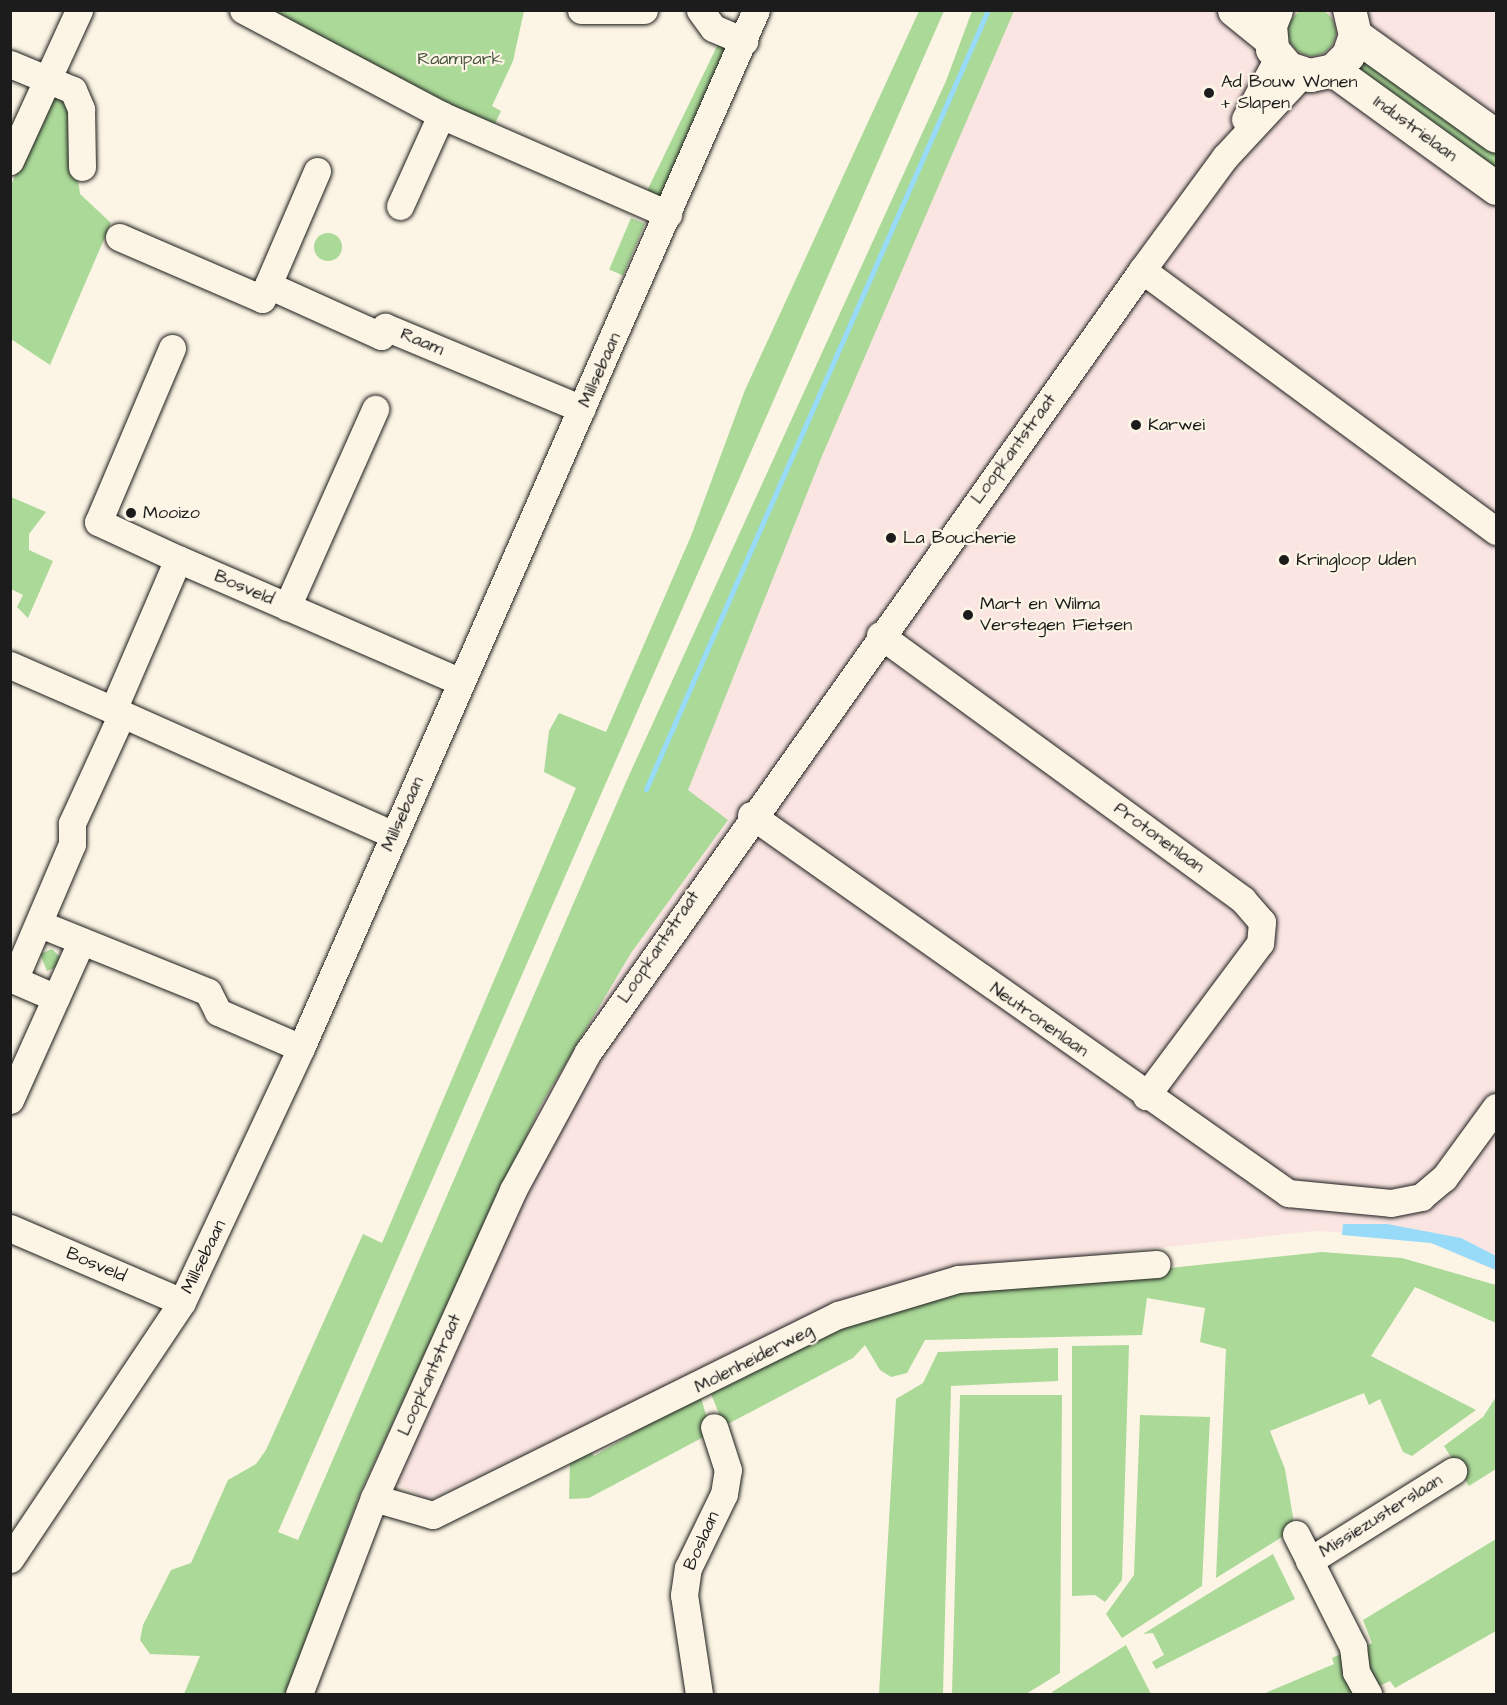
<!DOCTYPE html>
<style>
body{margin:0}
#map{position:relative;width:1507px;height:1705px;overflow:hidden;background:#fcf5e5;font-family:"Architects Daughter",sans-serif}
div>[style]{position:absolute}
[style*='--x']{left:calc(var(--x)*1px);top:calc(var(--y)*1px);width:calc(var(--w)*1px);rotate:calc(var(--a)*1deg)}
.built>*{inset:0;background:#fae5e2}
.green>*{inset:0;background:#abd998;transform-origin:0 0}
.round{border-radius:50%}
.water>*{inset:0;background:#97dbf9}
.stream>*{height:5px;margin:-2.5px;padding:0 2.5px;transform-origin:2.5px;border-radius:2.5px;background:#97dbf9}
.roads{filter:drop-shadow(0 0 2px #1c1c1c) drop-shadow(0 0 2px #1c1c1c)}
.minor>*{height:27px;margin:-13.5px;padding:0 13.5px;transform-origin:13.5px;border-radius:13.5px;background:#fcf5e5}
.major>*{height:33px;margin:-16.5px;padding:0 16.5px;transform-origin:16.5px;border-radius:16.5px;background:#fcf5e5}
.dots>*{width:16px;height:16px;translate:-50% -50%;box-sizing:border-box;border:3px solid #fcf5e5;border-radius:50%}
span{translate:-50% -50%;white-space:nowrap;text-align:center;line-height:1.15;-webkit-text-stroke:4.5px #fcf5e5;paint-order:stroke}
.park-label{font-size:18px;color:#475541}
.poi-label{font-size:18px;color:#1c1c1c}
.left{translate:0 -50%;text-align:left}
.street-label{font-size:18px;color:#1c1c1c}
.frame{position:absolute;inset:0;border:12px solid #1c1c1c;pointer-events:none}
</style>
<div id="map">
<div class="built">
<i style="clip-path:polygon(1011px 11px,1496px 11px,1496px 1271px,1419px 1237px,1315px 1231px,954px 1270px,839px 1305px,429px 1500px,362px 1466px)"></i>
</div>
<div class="green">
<i class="round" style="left:1288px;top:8px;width:48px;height:48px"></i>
<i style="clip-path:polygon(265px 11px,524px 11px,513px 61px,492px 106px,501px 111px,492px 130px)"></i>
<i style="clip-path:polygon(919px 11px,944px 11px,278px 1532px,298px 1540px,626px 782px,946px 81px,972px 11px,1014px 11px,822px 456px,688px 790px,728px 820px,631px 953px,541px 1105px,361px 1491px,286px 1694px,184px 1694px,200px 1656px,150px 1654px,140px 1640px,143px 1625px,171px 1570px,191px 1563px,228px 1480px,256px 1464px,266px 1450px,363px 1234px,382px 1243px,576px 788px,544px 772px,549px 731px,559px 713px,606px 732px,691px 536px,745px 390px)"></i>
<i style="clip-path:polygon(720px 40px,728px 43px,668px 196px,644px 197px)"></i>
<i style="clip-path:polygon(1360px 57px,1496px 143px,1496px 183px,1345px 75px)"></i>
<i style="clip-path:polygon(52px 92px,66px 93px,80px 194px,111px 223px,50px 365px,11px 339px,11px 185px)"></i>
<i style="left:631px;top:218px;width:15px;height:56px;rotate:23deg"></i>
<i class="round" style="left:314px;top:233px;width:28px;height:28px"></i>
<i style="clip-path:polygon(11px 497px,46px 512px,29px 534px,29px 550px,53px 561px,28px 618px,17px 607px,23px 595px,11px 589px)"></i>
<i style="clip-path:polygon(52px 949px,66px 963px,47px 971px,40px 954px)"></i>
<i style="clip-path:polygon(1322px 1252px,1402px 1258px,1496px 1285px,1496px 1323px,1415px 1287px,1371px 1356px,1476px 1410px,1412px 1456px,1403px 1452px,1380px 1399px,1369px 1405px,1364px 1393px,1270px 1431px,1285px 1469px,1294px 1523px,1290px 1532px,1216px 1578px,1226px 1349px,1200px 1342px,1205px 1308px,1147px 1298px,1142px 1335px,925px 1340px,907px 1373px,891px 1377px,880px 1370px,865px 1345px,853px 1358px,724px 1426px,709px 1389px,716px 1385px,719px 1390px,781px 1358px,780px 1353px,922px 1294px)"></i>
<i style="clip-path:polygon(1129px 1345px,1122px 1580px,1105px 1602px,1095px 1595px,1072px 1596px,1072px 1346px)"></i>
<i style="clip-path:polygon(1058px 1348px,1058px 1381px,951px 1386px,943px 1694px,879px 1694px,896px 1399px,923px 1383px,938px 1352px)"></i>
<i style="clip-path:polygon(700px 1394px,711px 1433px,589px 1498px,569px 1499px,570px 1459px,587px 1446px,594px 1456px)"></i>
<i style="clip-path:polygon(960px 1395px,1062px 1395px,1060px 1673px,1026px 1694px,952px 1694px)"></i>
<i style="clip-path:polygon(1496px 1397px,1496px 1469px,1469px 1486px,1444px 1446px,1483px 1417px)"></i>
<i style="clip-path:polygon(1140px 1415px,1210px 1417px,1202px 1586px,1122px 1638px,1106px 1614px,1134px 1575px)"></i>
<i style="clip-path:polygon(1496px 1539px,1496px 1631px,1395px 1688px,1390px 1681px,1373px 1689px,1361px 1648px,1372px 1643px,1363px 1620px)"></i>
<i style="clip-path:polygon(1273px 1554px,1295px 1599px,1156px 1669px,1152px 1662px,1164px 1655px,1153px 1633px,1143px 1634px)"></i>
<i style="clip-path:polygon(1126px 1645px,1151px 1694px,1054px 1694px,1052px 1692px)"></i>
<i style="clip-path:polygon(1345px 1652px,1359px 1694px,1263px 1694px,1334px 1664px,1332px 1658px)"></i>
</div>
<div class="water">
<i style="clip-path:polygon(1343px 1224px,1387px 1224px,1461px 1238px,1496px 1256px,1496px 1270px,1431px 1243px,1342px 1235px)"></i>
</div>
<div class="stream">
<i style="--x:646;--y:789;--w:851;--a:-66.3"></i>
</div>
<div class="roads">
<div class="minor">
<i style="--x:243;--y:10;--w:224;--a:27.9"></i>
<i style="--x:441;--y:115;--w:248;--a:23.6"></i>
<i style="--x:581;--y:10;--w:63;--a:0"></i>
<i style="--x:700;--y:10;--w:22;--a:54"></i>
<i style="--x:713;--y:28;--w:34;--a:23"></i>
<i style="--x:10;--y:64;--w:68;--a:22.4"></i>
<i style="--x:73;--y:90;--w:21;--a:67"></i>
<i style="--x:81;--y:109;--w:58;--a:89"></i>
<i style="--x:1245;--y:119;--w:69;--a:-61.6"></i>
<i style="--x:10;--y:161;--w:166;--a:-65.4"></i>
<i style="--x:317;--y:171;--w:124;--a:113.3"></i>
<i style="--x:268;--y:285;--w:124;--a:24.3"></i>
<i style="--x:381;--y:336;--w:10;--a:-66"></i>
<i style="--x:385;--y:327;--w:213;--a:22.6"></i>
<i style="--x:400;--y:206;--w:100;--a:-65.7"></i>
<i style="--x:119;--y:237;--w:156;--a:23.4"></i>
<i style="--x:262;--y:299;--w:15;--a:-67"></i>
<i style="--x:1142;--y:270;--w:440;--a:36.4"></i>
<i style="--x:172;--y:348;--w:189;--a:113"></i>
<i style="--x:98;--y:522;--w:88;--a:24.8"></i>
<i style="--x:287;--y:607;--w:217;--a:-66"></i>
<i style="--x:880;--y:635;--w:449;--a:36.1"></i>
<i style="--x:1243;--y:900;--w:29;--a:49"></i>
<i style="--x:1262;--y:922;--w:21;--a:95"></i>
<i style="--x:1260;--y:943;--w:191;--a:126.7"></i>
<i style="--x:10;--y:665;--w:112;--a:23.6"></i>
<i style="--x:751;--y:815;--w:657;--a:35.14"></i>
<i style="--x:1288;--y:1193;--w:103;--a:5.5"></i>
<i style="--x:1391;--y:1203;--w:31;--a:-11"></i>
<i style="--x:1421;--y:1197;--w:30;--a:-40"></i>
<i style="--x:1444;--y:1178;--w:88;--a:-53.8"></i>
<i style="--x:394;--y:835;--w:308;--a:-156"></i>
<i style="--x:113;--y:710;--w:164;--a:-66.7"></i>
<i style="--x:178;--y:559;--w:309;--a:23.5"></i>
<i style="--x:40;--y:924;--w:181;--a:22"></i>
<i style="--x:208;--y:992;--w:22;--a:63"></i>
<i style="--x:218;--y:1012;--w:90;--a:23.4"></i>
<i style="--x:10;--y:978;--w:50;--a:23.5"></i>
<i style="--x:14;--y:980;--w:148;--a:-66.9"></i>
<i style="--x:72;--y:844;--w:21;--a:-90"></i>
<i style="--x:72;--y:823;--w:120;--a:-65.4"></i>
<i style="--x:10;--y:1100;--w:173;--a:-65.8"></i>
<i style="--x:10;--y:1228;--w:187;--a:23.3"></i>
<i style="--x:374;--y:1498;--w:61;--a:16.1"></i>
<i style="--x:433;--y:1515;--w:452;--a:-26.3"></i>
<i style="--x:838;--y:1315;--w:125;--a:-16.7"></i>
<i style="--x:958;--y:1279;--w:199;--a:-4.3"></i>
<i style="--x:1296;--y:1534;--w:127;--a:63.2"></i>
<i style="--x:1353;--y:1647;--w:25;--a:83"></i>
<i style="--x:1356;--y:1672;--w:25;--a:61"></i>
<i style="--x:10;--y:1559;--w:309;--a:-56.2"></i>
<i style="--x:182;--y:1302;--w:280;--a:-64.9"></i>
<i style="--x:301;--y:1048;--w:1133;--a:-66.33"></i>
<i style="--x:1309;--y:1561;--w:170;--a:-32"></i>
<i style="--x:299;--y:1694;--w:210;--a:-69.1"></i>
<i style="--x:374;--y:1498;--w:338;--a:-65.7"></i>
<i style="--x:513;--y:1190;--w:157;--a:-61.5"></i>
<i style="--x:588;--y:1052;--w:958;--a:-54.68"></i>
<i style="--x:1142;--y:270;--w:140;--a:-53.7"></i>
<i style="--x:1225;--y:157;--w:113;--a:-47.1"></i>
<i style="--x:699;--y:1694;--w:100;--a:-98.6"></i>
<i style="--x:684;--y:1595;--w:27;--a:-82"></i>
<i style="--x:688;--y:1568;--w:82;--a:-64.1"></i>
<i style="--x:724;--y:1494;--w:24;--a:-81"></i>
<i style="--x:728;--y:1470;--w:45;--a:-108"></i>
</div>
<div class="major">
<i style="--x:1234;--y:10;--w:46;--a:38.9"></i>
<i style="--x:1276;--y:10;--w:16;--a:112"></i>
<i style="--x:1270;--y:25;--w:24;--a:85"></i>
<i style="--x:1272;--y:49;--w:25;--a:50"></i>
<i style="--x:1288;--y:68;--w:23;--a:18"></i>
<i style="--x:1310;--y:75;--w:24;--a:-12"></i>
<i style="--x:1333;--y:70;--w:21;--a:-45"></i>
<i style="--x:1348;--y:55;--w:21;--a:-71"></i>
<i style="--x:1355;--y:35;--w:26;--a:-103"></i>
<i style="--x:1355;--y:35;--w:173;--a:35.6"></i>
<i style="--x:1333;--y:70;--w:201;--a:35.9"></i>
</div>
</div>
<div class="dots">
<i style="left:1209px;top:93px;background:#1c1c1c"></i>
<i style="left:1136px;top:425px;background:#1c1c1c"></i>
<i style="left:131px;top:513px;background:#1c1c1c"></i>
<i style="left:891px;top:538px;background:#1c1c1c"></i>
<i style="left:1284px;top:560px;background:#1c1c1c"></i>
<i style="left:968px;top:615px;background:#1c1c1c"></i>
</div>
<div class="park-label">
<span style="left:460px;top:59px">Raampark</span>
</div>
<div class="poi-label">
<span class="left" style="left:1221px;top:93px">Ad Bouw Wonen<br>+ Slapen</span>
<span class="left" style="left:1148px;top:425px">Karwei</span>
<span class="left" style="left:143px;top:513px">Mooizo</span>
<span class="left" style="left:903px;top:538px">La Boucherie</span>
<span class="left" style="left:1296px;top:560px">Kringloop Uden</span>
<span class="left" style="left:980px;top:615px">Mart en Wilma<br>Verstegen Fietsen</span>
</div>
<div class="street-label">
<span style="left:1415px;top:129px;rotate:36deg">Industrielaan</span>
<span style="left:422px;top:342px;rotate:23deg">Raam</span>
<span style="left:600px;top:370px;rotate:-66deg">Millsebaan</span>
<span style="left:1014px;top:449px;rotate:-54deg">Loopkantstraat</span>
<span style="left:244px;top:588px;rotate:23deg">Bosveld</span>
<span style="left:403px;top:814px;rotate:-66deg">Millsebaan</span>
<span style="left:1159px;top:838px;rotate:36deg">Protonenlaan</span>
<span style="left:659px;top:947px;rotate:-56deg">Loopkantstraat</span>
<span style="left:1039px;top:1020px;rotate:35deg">Neutronenlaan</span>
<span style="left:204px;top:1257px;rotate:-64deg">Millsebaan</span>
<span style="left:96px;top:1265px;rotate:23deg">Bosveld</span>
<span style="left:754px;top:1359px;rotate:-27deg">Molenheiderweg</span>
<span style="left:430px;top:1375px;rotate:-66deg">Loopkantstraat</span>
<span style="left:1381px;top:1516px;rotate:-32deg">Missiezusterslaan</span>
<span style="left:702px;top:1541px;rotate:-66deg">Boslaan</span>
</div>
<div class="frame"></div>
</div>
